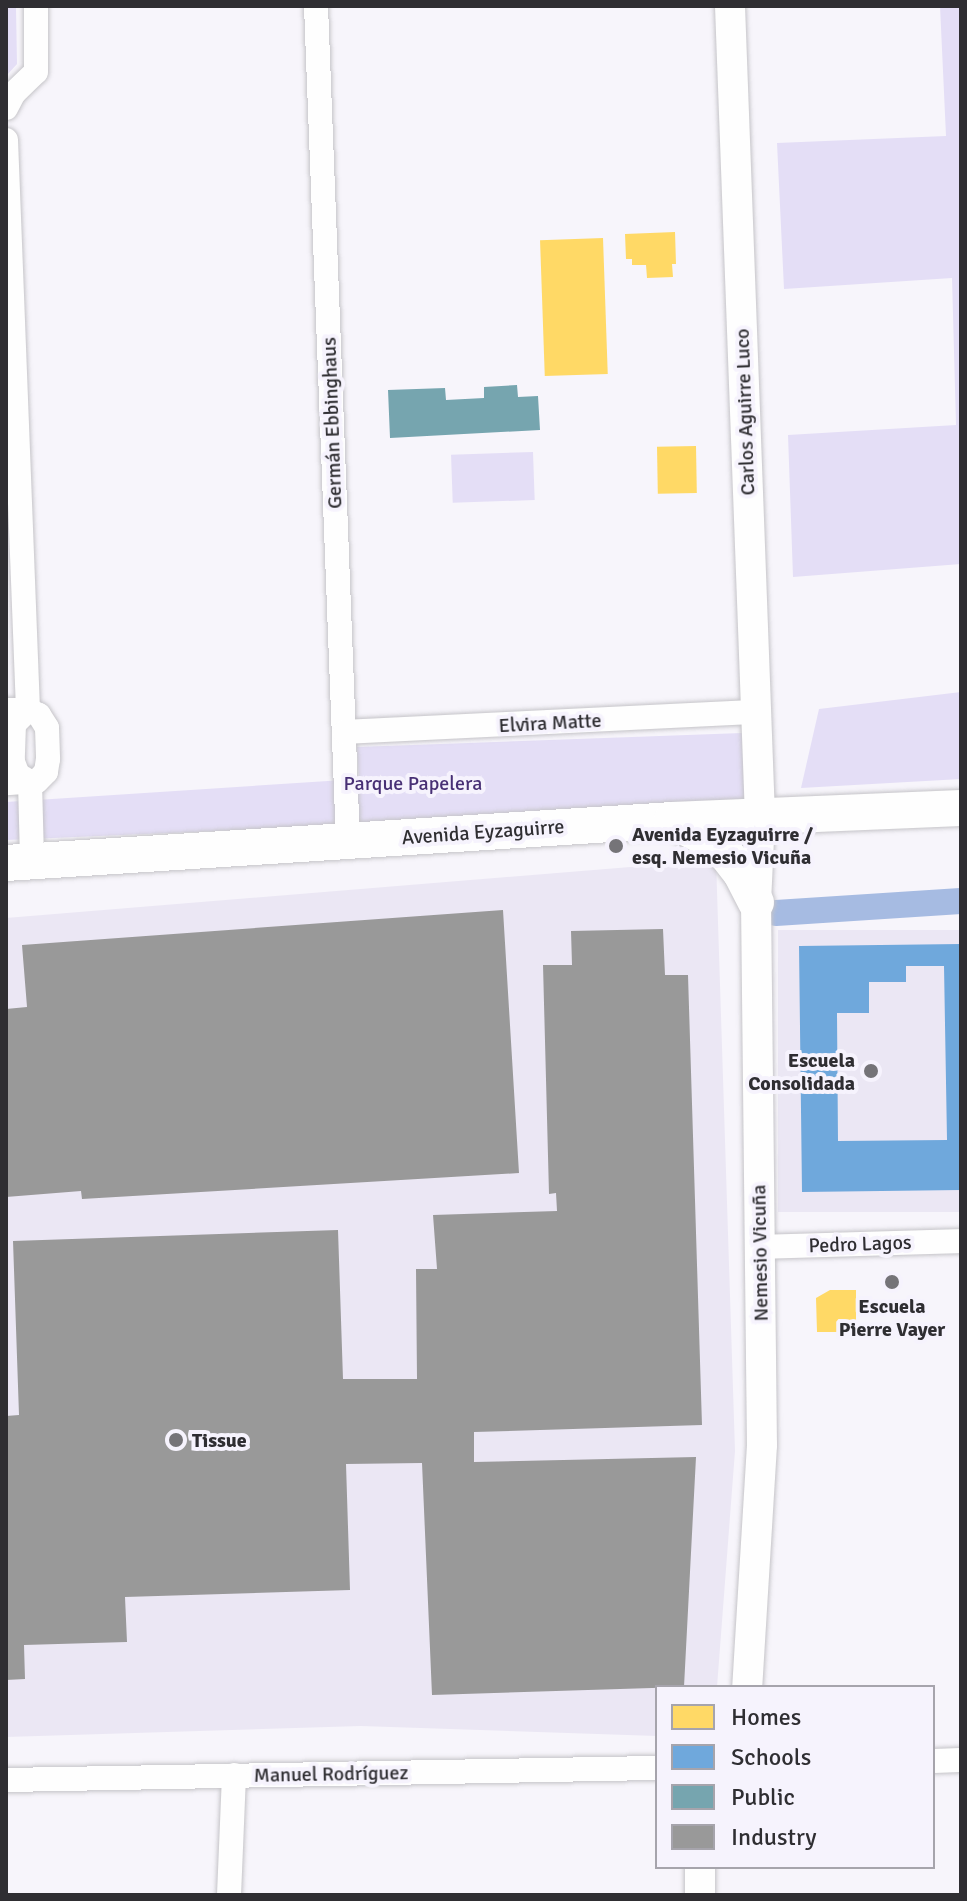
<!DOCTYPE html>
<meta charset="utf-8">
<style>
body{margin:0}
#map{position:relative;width:967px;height:1901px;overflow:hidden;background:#f7f5fb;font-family:Signika,sans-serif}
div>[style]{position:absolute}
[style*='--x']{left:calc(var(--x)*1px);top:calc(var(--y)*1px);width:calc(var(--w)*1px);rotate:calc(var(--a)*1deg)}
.built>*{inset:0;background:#ebe7f4;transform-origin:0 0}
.green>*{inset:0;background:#e4def6;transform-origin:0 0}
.homes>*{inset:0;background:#ffd966;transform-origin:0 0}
.schools>*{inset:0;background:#6fa8dc}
.public>*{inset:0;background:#76a5af}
.industry>*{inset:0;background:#999}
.canal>*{height:26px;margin:-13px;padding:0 13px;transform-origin:13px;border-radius:13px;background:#a6bbe2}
.roads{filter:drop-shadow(0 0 2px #c5c4c8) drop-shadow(0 0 2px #c5c4c8)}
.minor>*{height:24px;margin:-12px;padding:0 12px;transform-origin:12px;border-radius:12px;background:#fefefe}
.tertiary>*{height:30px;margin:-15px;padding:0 15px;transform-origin:15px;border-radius:15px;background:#fefefe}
.primary>*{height:36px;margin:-18px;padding:0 18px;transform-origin:18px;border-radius:18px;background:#fefefe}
.dots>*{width:22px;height:22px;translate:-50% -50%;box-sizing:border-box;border:4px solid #f6f3fd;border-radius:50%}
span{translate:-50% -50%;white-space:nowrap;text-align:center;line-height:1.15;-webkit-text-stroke:8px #f6f3fd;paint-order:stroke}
.street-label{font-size:20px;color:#2f2e32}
.park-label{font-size:20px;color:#483075}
.poi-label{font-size:20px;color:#2f2e32;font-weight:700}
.left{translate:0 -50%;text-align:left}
.right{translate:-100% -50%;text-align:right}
.frame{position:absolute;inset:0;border:8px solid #2f2e32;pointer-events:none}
.legend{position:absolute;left:655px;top:1685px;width:280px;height:184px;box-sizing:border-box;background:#f6f3fd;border:2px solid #a6a4ac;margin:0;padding:10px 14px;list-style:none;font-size:24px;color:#2f2e32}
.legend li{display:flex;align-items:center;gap:16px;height:40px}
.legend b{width:40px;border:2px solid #a6a4ac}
</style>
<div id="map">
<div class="built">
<i style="clip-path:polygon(716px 860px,735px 1451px,717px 1687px,657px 1687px,657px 1736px,361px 1726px,6px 1737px,6px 918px)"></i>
<i style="left:961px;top:930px;width:282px;height:183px;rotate:90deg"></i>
</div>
<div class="green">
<i style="clip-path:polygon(6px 6px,16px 6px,17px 64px,6px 76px)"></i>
<i style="clip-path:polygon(940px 6px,961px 6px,961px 564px,793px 577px,788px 435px,956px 425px,952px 278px,784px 289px,777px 143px,946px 136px)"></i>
<i style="left:533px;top:452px;width:48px;height:82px;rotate:88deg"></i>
<i style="clip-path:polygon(961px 692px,961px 779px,801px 788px,819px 709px)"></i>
<i style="clip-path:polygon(742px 733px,745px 808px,6px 840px,6px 802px,359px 779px,357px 747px)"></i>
</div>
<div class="homes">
<i style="clip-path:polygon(675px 232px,676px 264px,672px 264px,673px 277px,647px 278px,646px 265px,632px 265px,632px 259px,626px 259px,625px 234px)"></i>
<i style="left:603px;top:238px;width:136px;height:63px;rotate:88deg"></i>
<i style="left:696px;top:446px;width:47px;height:39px;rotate:89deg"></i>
<i style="clip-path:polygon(830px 1290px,856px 1290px,856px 1332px,817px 1332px,816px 1298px)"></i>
</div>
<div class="schools">
<i style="clip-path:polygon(evenodd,961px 944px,961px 1190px,802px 1192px,799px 946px,961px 944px,906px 966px,944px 966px,947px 1140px,838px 1141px,837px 1013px,869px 1013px,869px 982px,906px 982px,906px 966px)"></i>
</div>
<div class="public">
<i style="clip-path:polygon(517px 385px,518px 397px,538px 396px,540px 430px,390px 438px,388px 390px,445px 388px,446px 400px,484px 398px,484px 387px)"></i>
</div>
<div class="industry">
<i style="clip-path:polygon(503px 910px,519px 1173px,82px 1199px,81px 1191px,6px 1197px,6px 1009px,27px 1007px,22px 945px)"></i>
<i style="clip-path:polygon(663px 929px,665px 975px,688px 975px,702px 1425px,474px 1432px,474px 1462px,696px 1457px,684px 1687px,432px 1695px,422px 1463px,346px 1464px,350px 1590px,125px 1597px,127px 1642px,24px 1645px,25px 1679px,6px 1680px,6px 1416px,19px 1415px,13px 1241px,338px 1230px,343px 1379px,417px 1379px,416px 1269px,437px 1269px,433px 1215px,557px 1211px,556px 1193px,549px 1194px,543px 965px,572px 965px,571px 931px)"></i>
</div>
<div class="canal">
<i style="--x:776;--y:913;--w:185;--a:-3.7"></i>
</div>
<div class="roads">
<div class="minor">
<i style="--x:316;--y:6;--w:836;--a:87.81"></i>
<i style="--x:6;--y:108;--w:17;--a:-62"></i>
<i style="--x:14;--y:93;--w:30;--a:-44"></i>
<i style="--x:36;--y:72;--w:66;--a:-90"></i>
<i style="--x:6;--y:140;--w:570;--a:87.79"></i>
<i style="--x:6;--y:710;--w:22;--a:0"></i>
<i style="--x:28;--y:710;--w:12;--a:24"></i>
<i style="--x:39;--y:715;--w:15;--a:58"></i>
<i style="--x:47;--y:728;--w:31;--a:88"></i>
<i style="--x:48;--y:759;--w:13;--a:99"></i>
<i style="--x:46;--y:772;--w:13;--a:135"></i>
<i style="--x:37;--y:781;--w:31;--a:176"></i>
<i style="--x:28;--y:710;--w:20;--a:135"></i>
<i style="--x:14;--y:724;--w:38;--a:92"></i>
<i style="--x:13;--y:762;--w:14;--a:69"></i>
<i style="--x:18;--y:775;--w:14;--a:30"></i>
<i style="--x:345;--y:732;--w:411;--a:-2.8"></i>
<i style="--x:30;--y:782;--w:79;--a:88.5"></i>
<i style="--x:760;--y:1247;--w:201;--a:-1.7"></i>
<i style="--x:933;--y:1761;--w:28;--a:-2"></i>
<i style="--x:6;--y:1780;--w:651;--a:-1.06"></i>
<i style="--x:229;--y:1895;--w:120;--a:-87.6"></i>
</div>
<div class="tertiary">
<i style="--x:730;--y:6;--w:813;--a:87.88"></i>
<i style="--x:760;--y:818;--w:84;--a:92.7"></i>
<i style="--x:756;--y:902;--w:543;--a:89.37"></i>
<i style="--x:762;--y:1445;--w:242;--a:93.5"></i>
<i style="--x:700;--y:1895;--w:28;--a:-90"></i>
</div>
<div class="primary">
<i style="--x:674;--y:821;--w:51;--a:28.1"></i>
<i style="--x:719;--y:845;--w:36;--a:52"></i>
<i style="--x:741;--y:873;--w:33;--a:63"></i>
<i style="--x:6;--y:863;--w:667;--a:-3.69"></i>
<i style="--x:672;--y:820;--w:289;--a:-2.4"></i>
</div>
</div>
<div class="dots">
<i style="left:616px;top:846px;background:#757478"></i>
<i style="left:871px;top:1071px;background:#757478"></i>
<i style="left:892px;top:1282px;background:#757478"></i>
<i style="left:176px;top:1440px;background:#757478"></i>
</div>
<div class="street-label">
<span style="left:745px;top:412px;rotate:-92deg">Carlos Aguirre Luco</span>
<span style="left:332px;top:423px;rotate:-92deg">Germán Ebbinghaus</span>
<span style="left:550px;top:723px;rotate:-3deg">Elvira Matte</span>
<span style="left:483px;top:832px;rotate:-4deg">Avenida Eyzaguirre</span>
<span style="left:860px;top:1244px;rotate:-2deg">Pedro Lagos</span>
<span style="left:760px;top:1253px;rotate:-91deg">Nemesio Vicuña</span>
<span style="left:331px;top:1774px;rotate:-1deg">Manuel Rodríguez</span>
</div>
<div class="park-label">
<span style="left:413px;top:783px">Parque Papelera</span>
</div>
<div class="poi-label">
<span class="left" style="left:632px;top:846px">Avenida Eyzaguirre /<br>esq. Nemesio Vicuña</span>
<span class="right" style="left:855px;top:1072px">Escuela<br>Consolidada</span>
<span style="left:892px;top:1318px">Escuela<br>Pierre Vayer</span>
<span class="left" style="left:192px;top:1440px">Tissue</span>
</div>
<div class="frame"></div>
<ul class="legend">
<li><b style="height:22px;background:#ffd966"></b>Homes</li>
<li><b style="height:22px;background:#6fa8dc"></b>Schools</li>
<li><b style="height:22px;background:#76a5af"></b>Public</li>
<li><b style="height:22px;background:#999"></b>Industry</li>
</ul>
</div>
